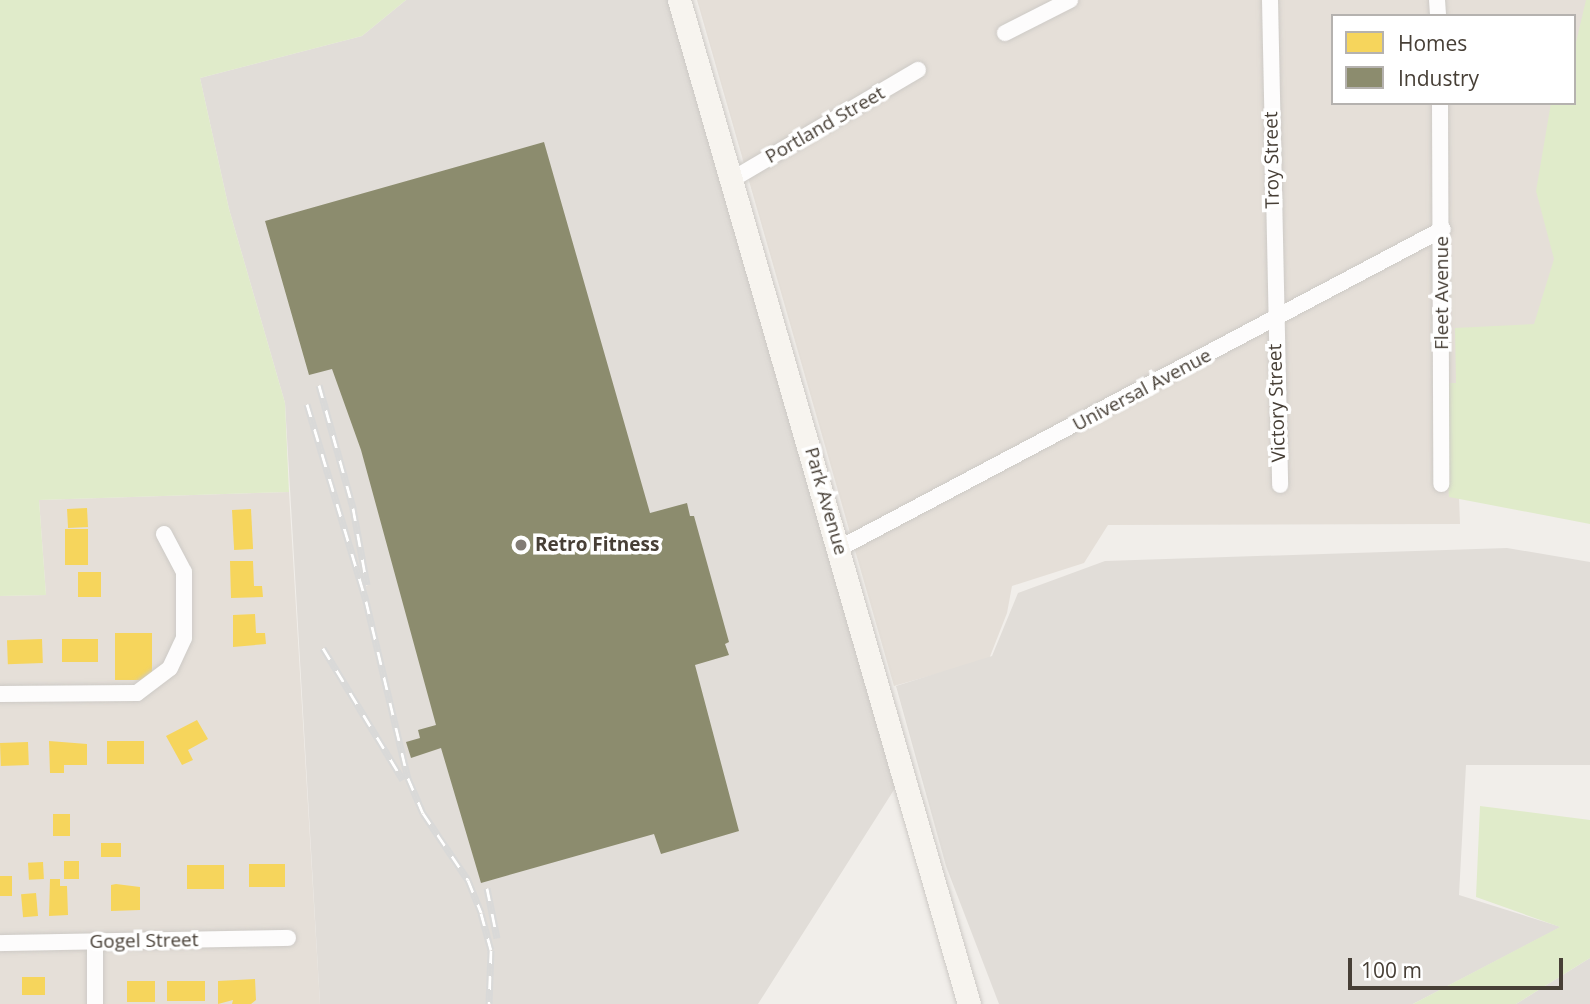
<!DOCTYPE html>
<style>
body{margin:0}
#map{position:relative;width:1590px;height:1004px;overflow:hidden;background:#f1eeea;font-family:"Open Sans",sans-serif}
div>[style]{position:absolute}
[style*='--x']{left:calc(var(--x)*1px);top:calc(var(--y)*1px);width:calc(var(--w)*1px);rotate:calc(var(--a)*1deg)}
.residential>*{inset:0;background:#e5dfd8}
.industrial>*{inset:0;background:#e1ddd8}
.green>*{inset:0;background:#e0ebca}
.homes>*{inset:0;background:#f6d55c;transform-origin:0 0}
.industry>*{inset:0;background:#8c8c6e}
.roads{filter:drop-shadow(0 0 2px #cdcac6) drop-shadow(0 0 2px #cdcac6)}
.street>*{height:16px;margin:-8px;padding:0 8px;transform-origin:8px;border-radius:8px;background:#fdfcfc}
.secondary>*{height:23px;margin:-11.5px;padding:0 11.5px;transform-origin:11.5px;border-radius:11.5px;background:#f7f4ef}
.rail>*{height:7px;margin-top:-3.5px;transform-origin:0;background:repeating-linear-gradient(90deg,#fff 0 13px,#d9d9d8 0 26px);box-sizing:border-box;border-block:2px solid #d9d9d8}
.dots>*{width:19px;height:19px;translate:-50% -50%;box-sizing:border-box;border:4px solid #fff;border-radius:50%}
span{translate:-50% -50%;white-space:nowrap;text-align:center;line-height:1.15;-webkit-text-stroke:7px #fff;paint-order:stroke}
.street-label{font-size:19px;color:#473f36}
.poi-label{font-size:19px;color:#473f36;font-weight:700}
.left{translate:0 -50%;text-align:left}
.legend{position:absolute;left:1331px;top:14px;width:245px;height:91px;box-sizing:border-box;background:#fff;border:2px solid #b5b2af;margin:0;padding:9px 12px;list-style:none;font-size:21px;color:#473f36}
.legend li{display:flex;align-items:center;gap:14px;height:35px}
.legend b{width:35px;border:2px solid #b5b2af}
.scale{position:absolute;left:1348px;top:958px;width:215px;height:32px;box-sizing:border-box;border:4px solid #473f36;border-top:0;padding-left:9px;font-size:21px;line-height:24px;white-space:nowrap;color:#473f36;-webkit-text-stroke:5px #fff;paint-order:stroke}
</style>
<div id="map">
<div class="residential">
<i style="clip-path:polygon(evenodd,697px 0,1590px 0,1590px 331px,1456px 413px,1460px 524px,1108px 525px,1084px 563px,1012px 586px,1007px 613px,989px 659px,894px 686px,697px 0,1333px 16px,1574px 16px,1574px 103px,1333px 103px,1333px 16px)"></i>
<i style="clip-path:polygon(289px 492px,320px 1004px,0 1004px,0 596px,46px 595px,39px 500px)"></i>
</div>
<div class="industrial">
<i style="clip-path:polygon(406px 0,679px 0,904px 774px,758px 1004px,320px 1004px,285px 403px,229px 209px,200px 78px,362px 36px)"></i>
<i style="clip-path:polygon(1507px 548px,1590px 562px,1590px 765px,1466px 765px,1459px 895px,1561px 927px,1413px 1004px,999px 1004px,946px 866px,896px 686px,992px 656px,1018px 593px,1105px 561px)"></i>
<i style="clip-path:polygon(1590px 958px,1590px 1004px,1516px 1004px)"></i>
</div>
<div class="green">
<i style="clip-path:polygon(0 0,406px 0,362px 36px,200px 78px,229px 209px,285px 403px,289px 492px,39px 500px,46px 595px,0 596px)"></i>
<i style="clip-path:polygon(1586px 0,1590px 0,1590px 524px,1449px 497px,1439px 383px,1456px 383px,1455px 328px,1534px 324px,1554px 259px,1536px 191px,1551px 103px,1574px 103px,1574px 51px)"></i>
<i style="clip-path:polygon(1480px 806px,1590px 820px,1590px 958px,1516px 1004px,1413px 1004px,1560px 927px,1476px 897px)"></i>
</div>
<div class="homes">
<i style="left:87px;top:508px;width:19px;height:20px;rotate:87deg"></i>
<i style="left:251px;top:509px;width:40px;height:19px;rotate:87deg"></i>
<i style="left:65px;top:529px;width:23px;height:36px"></i>
<i style="clip-path:polygon(230px 561px,253px 561px,254px 586px,262px 586px,263px 597px,231px 598px)"></i>
<i style="left:101px;top:572px;width:25px;height:23px;rotate:90deg"></i>
<i style="clip-path:polygon(255px 614px,256px 633px,265px 633px,266px 644px,233px 647px,233px 615px)"></i>
<i style="left:152px;top:633px;width:47px;height:37px;rotate:90deg"></i>
<i style="left:42px;top:639px;width:24px;height:35px;rotate:88deg"></i>
<i style="left:62px;top:639px;width:36px;height:23px"></i>
<i style="clip-path:polygon(197px 720px,208px 739px,188px 750px,193px 760px,182px 765px,166px 736px)"></i>
<i style="clip-path:polygon(49px 741px,87px 744px,87px 765px,64px 765px,64px 773px,50px 773px)"></i>
<i style="left:107px;top:741px;width:37px;height:23px"></i>
<i style="left:28px;top:742px;width:23px;height:28px;rotate:88deg"></i>
<i style="left:53px;top:814px;width:17px;height:22px"></i>
<i style="left:101px;top:843px;width:20px;height:14px"></i>
<i style="left:64px;top:861px;width:15px;height:18px"></i>
<i style="left:43px;top:862px;width:17px;height:15px;rotate:87deg"></i>
<i style="left:249px;top:864px;width:36px;height:23px"></i>
<i style="left:224px;top:865px;width:24px;height:37px;rotate:90deg"></i>
<i style="left:0;top:876px;width:12px;height:20px"></i>
<i style="clip-path:polygon(50px 879px,60px 879px,60px 886px,67px 886px,68px 915px,49px 916px)"></i>
<i style="clip-path:polygon(116px 884px,140px 887px,140px 910px,111px 911px,111px 885px)"></i>
<i style="left:36px;top:893px;width:23px;height:15px;rotate:85deg"></i>
<i style="left:45px;top:977px;width:18px;height:23px;rotate:90deg"></i>
<i style="clip-path:polygon(255px 979px,256px 1000px,251px 1004px,232px 1004px,233px 1000px,218px 1004px,218px 981px)"></i>
<i style="left:127px;top:981px;width:28px;height:21px"></i>
<i style="left:205px;top:981px;width:20px;height:38px;rotate:90deg"></i>
</div>
<div class="industry">
<i style="clip-path:polygon(544px 142px,650px 513px,687px 503px,690px 516px,694px 516px,729px 642px,725px 644px,729px 655px,695px 665px,739px 831px,661px 854px,654px 834px,481px 883px,441px 748px,411px 758px,406px 742px,420px 738px,418px 730px,436px 725px,361px 450px,332px 369px,309px 375px,265px 221px)"></i>
</div>
<div class="roads">
<div class="street">
<i style="--x:1270;--y:0;--w:485;--a:88.8"></i>
<i style="--x:1437;--y:0;--w:16;--a:86"></i>
<i style="--x:1005;--y:33;--w:73;--a:-26.9"></i>
<i style="--x:1440;--y:103;--w:381;--a:89.8"></i>
<i style="--x:731;--y:180;--w:217;--a:-30.5"></i>
<i style="--x:840;--y:548;--w:682;--a:-27.88"></i>
<i style="--x:0;--y:694;--w:137;--a:-0.4"></i>
<i style="--x:137;--y:693;--w:41;--a:-37.1"></i>
<i style="--x:170;--y:668;--w:33;--a:-65"></i>
<i style="--x:184;--y:638;--w:66;--a:-90"></i>
<i style="--x:184;--y:572;--w:43;--a:-117.8"></i>
<i style="--x:0;--y:943;--w:288;--a:-1"></i>
<i style="--x:95;--y:1004;--w:62;--a:-90"></i>
</div>
<div class="secondary">
<i style="--x:679;--y:0;--w:1045;--a:73.89"></i>
</div>
</div>
<div class="rail">
<i style="--x:319;--y:385;--w:128;--a:74.5"></i>
<i style="--x:353;--y:508;--w:78;--a:79.7"></i>
<i style="--x:307;--y:404;--w:206;--a:73.3"></i>
<i style="--x:366;--y:601;--w:182;--a:76.7"></i>
<i style="--x:408;--y:778;--w:38;--a:67"></i>
<i style="--x:423;--y:813;--w:81;--a:56.1"></i>
<i style="--x:468;--y:880;--w:35;--a:68"></i>
<i style="--x:481;--y:913;--w:38;--a:75"></i>
<i style="--x:491;--y:950;--w:54;--a:92.1"></i>
<i style="--x:323;--y:648;--w:154;--a:58.8"></i>
<i style="--x:487;--y:888;--w:51;--a:78.7"></i>
</div>
<div class="dots">
<i style="left:521px;top:545px;background:#827c75"></i>
</div>
<div class="street-label">
<span style="left:825px;top:125px;rotate:-30deg">Portland Street</span>
<span style="left:1272px;top:160px;rotate:-91deg">Troy Street</span>
<span style="left:1442px;top:293px;rotate:-90deg">Fleet Avenue</span>
<span style="left:1142px;top:390px;rotate:-28deg">Universal Avenue</span>
<span style="left:1277px;top:403px;rotate:-92deg">Victory Street</span>
<span style="left:826px;top:501px;rotate:74deg">Park Avenue</span>
<span style="left:144px;top:941px;rotate:-1deg">Gogel Street</span>
</div>
<div class="poi-label">
<span class="left" style="left:535px;top:545px">Retro Fitness</span>
</div>
<ul class="legend">
<li><b style="height:19px;background:#f6d55c"></b>Homes</li>
<li><b style="height:19px;background:#8c8c6e"></b>Industry</li>
</ul>
<div class="scale">100 m</div>
</div>
